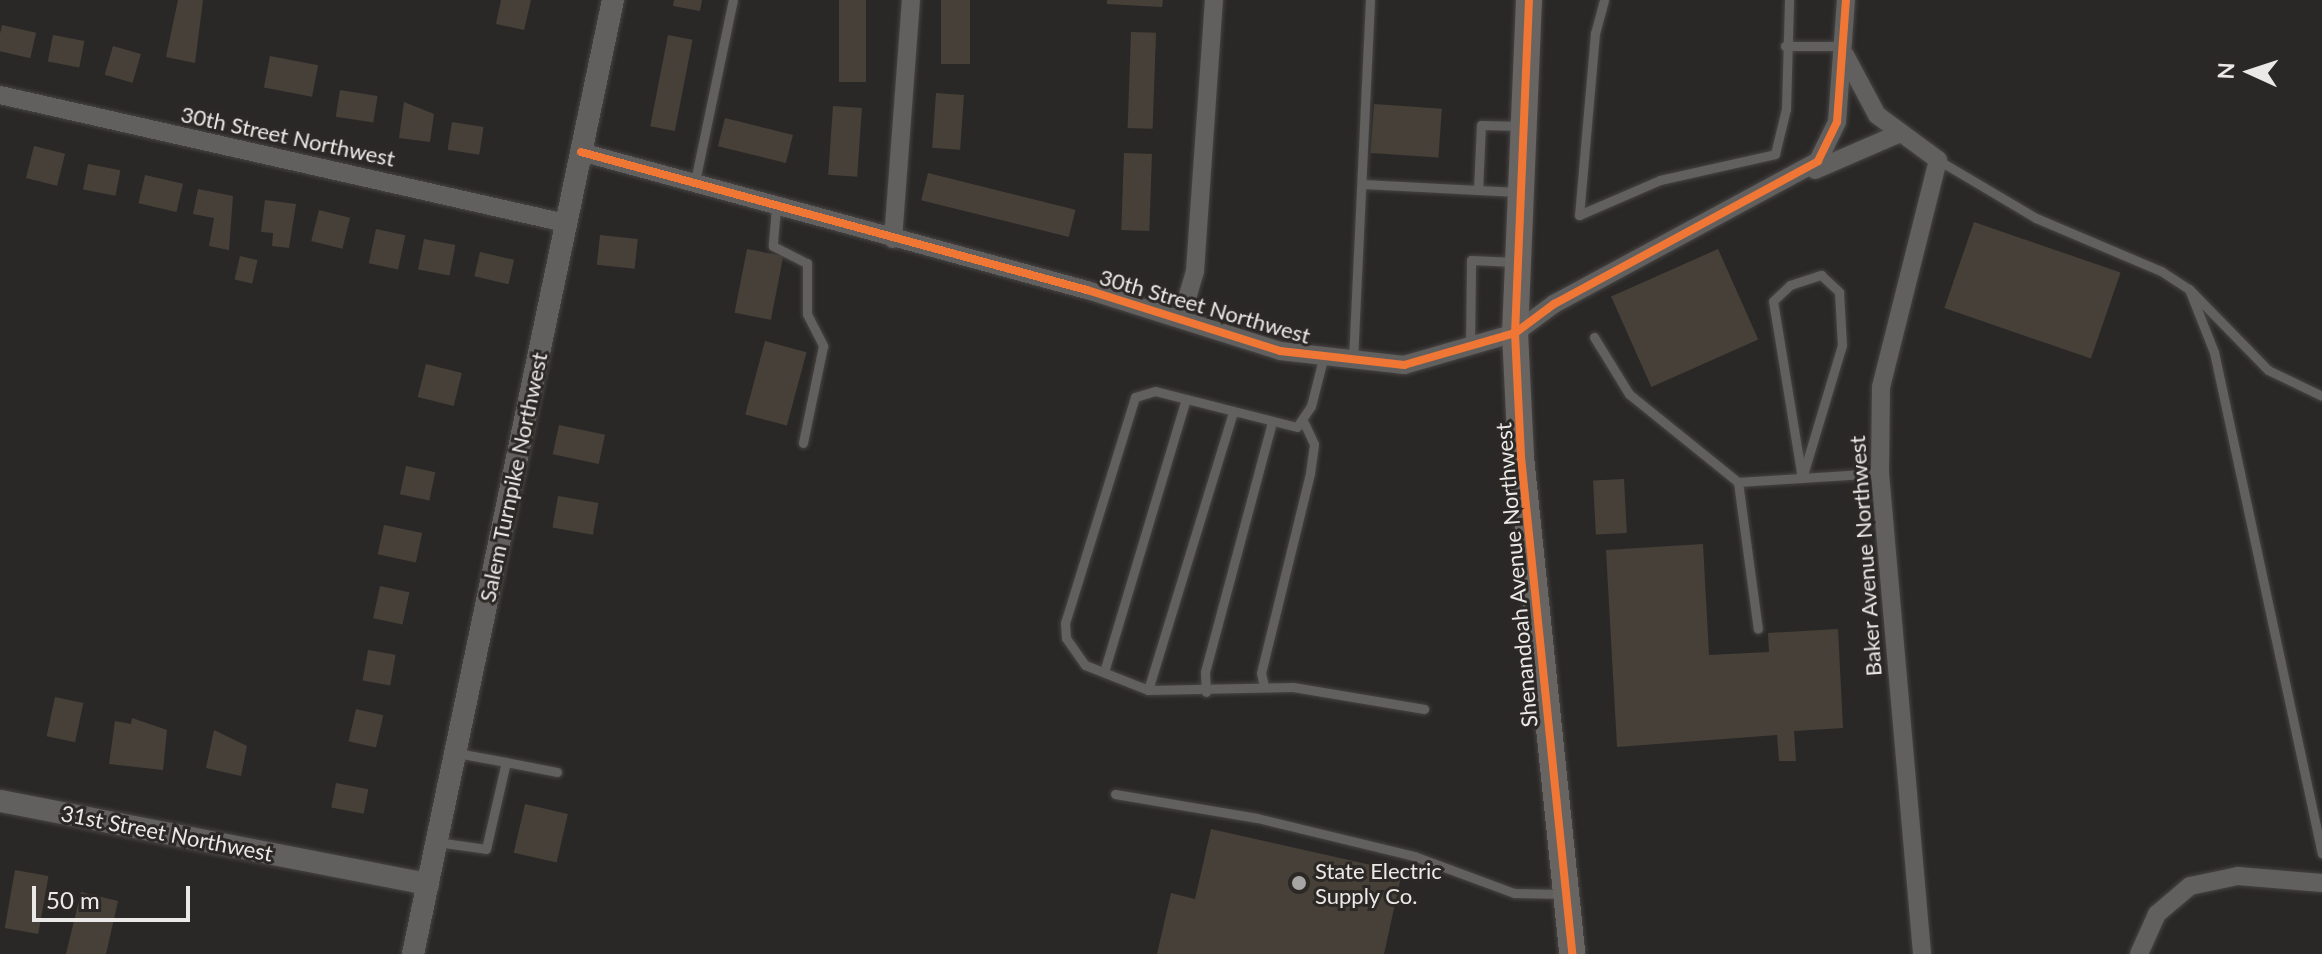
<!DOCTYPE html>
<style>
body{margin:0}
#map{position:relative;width:2322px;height:954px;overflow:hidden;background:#2a2826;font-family:Lato,sans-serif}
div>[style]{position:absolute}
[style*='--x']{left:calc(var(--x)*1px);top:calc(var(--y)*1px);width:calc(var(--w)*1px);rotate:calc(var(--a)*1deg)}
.building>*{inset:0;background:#464038;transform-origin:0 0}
.roads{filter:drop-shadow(0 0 2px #464443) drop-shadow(0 0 2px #464443)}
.service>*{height:9px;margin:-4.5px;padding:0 4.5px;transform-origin:4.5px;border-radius:4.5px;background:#61605e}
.minor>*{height:18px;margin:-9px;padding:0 9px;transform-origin:9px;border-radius:9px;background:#61605e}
.tertiary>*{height:22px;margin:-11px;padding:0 11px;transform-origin:11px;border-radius:11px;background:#61605e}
.secondary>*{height:26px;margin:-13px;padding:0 13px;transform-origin:13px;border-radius:13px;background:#676462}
.cycleway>*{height:8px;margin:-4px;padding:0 4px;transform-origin:4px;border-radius:4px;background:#f07635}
.dots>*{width:22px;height:22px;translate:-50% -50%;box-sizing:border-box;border:4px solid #2b2825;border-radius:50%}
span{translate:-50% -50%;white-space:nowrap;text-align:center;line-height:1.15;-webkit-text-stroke:6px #2b2825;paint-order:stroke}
.street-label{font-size:22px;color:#ebe9e7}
.poi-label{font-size:22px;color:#ebe9e7}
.left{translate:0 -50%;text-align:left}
.north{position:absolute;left:2210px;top:32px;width:80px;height:80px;-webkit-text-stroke:6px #2b2825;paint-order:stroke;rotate:273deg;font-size:22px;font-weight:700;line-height:32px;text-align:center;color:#ebe9e7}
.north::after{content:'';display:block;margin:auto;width:28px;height:36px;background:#ebe9e7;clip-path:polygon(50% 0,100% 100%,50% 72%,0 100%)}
.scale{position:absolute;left:32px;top:886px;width:158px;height:36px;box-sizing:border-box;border:4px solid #ebe9e7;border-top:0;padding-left:10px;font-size:24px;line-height:28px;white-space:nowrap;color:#ebe9e7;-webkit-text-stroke:6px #2b2825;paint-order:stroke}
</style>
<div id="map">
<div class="building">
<i style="clip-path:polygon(178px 0,203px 0,195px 63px,166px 57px)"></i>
<i style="clip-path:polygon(501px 0,531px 0,524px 30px,496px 24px)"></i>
<i style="clip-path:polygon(674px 0,702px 0,700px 11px,673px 6px)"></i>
<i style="left:839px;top:0;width:27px;height:82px"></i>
<i style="left:941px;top:0;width:29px;height:64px"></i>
<i style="clip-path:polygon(1107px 0,1163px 0,1162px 7px,1107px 4px)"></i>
<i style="left:2px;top:25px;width:35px;height:26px;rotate:13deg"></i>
<i style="left:1131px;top:32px;width:25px;height:96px;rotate:2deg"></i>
<i style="left:53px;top:35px;width:32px;height:27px;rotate:11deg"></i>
<i style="left:668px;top:35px;width:25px;height:93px;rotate:11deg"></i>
<i style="left:113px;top:46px;width:29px;height:30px;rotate:16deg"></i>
<i style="left:270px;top:56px;width:49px;height:32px;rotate:11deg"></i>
<i style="left:340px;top:90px;width:38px;height:27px;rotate:9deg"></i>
<i style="left:936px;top:93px;width:28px;height:55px;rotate:4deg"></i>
<i style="clip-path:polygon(404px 102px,434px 114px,430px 142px,399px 138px)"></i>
<i style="left:1374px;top:104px;width:68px;height:49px;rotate:4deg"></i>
<i style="left:833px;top:106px;width:29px;height:69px;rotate:4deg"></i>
<i style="left:725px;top:118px;width:70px;height:29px;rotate:14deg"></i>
<i style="left:452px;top:122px;width:32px;height:28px;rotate:9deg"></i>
<i style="left:34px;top:146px;width:32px;height:33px;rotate:14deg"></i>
<i style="left:1124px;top:153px;width:28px;height:77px;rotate:2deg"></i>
<i style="left:88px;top:164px;width:33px;height:26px;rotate:11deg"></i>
<i style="left:928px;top:173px;width:152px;height:28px;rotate:14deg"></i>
<i style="left:145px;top:175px;width:39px;height:29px;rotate:13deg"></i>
<i style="clip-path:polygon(198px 189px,233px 196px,229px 250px,209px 246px,214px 218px,193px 214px)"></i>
<i style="clip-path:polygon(265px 200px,296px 204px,289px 248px,272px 246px,273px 233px,261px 232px)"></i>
<i style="left:319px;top:210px;width:32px;height:32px;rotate:14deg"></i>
<i style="left:1974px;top:222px;width:155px;height:91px;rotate:19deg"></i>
<i style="left:376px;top:229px;width:30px;height:35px;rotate:12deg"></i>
<i style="left:600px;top:235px;width:38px;height:30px;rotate:6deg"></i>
<i style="left:424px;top:239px;width:32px;height:31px;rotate:11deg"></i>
<i style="left:747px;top:249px;width:37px;height:65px;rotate:11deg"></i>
<i style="left:1718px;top:249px;width:99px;height:117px;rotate:66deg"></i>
<i style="left:480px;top:252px;width:35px;height:25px;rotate:13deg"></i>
<i style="left:240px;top:256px;width:18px;height:24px;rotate:13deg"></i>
<i style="left:765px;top:341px;width:43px;height:76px;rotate:15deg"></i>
<i style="left:426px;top:364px;width:37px;height:34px;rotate:14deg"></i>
<i style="left:559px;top:425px;width:47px;height:30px;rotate:12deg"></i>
<i style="left:406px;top:466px;width:30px;height:29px;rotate:12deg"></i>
<i style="left:1624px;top:479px;width:54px;height:31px;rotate:87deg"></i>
<i style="left:558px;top:496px;width:41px;height:32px;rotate:10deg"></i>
<i style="left:384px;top:525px;width:39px;height:30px;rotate:12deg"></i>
<i style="clip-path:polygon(1703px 544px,1709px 655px,1769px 652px,1768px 633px,1838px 629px,1843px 728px,1794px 731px,1796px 761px,1779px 761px,1777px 735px,1617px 747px,1606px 550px)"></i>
<i style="left:380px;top:586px;width:30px;height:33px;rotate:12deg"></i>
<i style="left:368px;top:650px;width:28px;height:31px;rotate:10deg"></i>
<i style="left:55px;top:697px;width:29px;height:40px;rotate:12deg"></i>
<i style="left:356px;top:709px;width:28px;height:33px;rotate:13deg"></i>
<i style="clip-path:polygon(132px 718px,167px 730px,163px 770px,109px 764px,115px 721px,131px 724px)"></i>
<i style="clip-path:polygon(214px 730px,247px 746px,241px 776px,206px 768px)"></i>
<i style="left:336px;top:783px;width:33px;height:25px;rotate:11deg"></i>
<i style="left:525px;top:804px;width:44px;height:50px;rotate:13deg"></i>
<i style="clip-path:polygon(1211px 829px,1402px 872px,1384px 954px,1157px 954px,1171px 893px,1195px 899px)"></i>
<i style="left:15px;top:870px;width:34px;height:59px;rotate:10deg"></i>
<i style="clip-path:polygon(81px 892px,118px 901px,106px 954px,66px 954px)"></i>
</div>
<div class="roads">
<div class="service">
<i style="--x:1604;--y:0;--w:34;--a:105"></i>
<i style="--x:1595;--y:33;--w:183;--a:95"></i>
<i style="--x:1579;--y:215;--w:88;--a:-23.4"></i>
<i style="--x:1660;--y:180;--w:118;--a:-12.7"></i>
<i style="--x:1775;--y:154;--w:46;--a:-76.3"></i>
<i style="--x:1786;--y:109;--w:109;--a:-88.4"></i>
<i style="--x:1785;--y:46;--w:58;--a:0"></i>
<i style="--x:1938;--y:160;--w:114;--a:30.6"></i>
<i style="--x:2036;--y:218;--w:136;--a:23"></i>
<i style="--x:2161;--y:271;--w:33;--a:33"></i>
<i style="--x:2189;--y:289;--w:113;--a:45.7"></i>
<i style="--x:2268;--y:370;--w:60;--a:25.7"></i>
<i style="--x:1363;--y:184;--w:115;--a:3"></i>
<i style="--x:1478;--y:190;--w:65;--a:-87.4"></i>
<i style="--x:1481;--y:125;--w:40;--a:1.4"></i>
<i style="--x:694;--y:186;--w:190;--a:-78.2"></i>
<i style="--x:1478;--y:190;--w:39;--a:3"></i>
<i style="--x:776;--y:208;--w:38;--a:95"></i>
<i style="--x:773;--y:246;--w:38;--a:27"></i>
<i style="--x:807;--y:263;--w:51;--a:90"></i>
<i style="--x:807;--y:314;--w:36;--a:63"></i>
<i style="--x:823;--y:346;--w:99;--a:101.7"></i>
<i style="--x:1821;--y:275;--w:25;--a:43"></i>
<i style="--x:1839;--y:292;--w:53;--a:86.8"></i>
<i style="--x:1842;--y:345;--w:139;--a:106.7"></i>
<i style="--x:1802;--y:478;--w:179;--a:-99.3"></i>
<i style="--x:1773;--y:301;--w:23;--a:-43"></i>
<i style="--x:1790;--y:285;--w:33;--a:-18"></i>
<i style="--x:2189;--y:289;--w:68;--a:68.4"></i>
<i style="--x:2214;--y:352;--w:513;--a:77.86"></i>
<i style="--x:1594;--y:337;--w:67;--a:58.4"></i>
<i style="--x:1629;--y:394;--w:140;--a:38.9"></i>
<i style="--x:1738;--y:482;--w:148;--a:82.3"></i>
<i style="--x:1470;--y:347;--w:87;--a:-89.3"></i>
<i style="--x:1471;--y:260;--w:44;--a:2.6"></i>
<i style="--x:1323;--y:359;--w:49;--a:104.3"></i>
<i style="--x:1311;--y:406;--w:25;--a:124"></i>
<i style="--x:1297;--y:427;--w:146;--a:-165.8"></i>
<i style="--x:1155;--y:391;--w:21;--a:163"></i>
<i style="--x:1135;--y:397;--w:237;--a:107.2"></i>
<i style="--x:1065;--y:623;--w:15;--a:86"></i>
<i style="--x:1066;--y:638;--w:33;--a:55"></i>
<i style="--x:1085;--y:665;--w:68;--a:21.6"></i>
<i style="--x:1148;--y:690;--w:145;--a:-1.2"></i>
<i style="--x:1293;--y:687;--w:133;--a:9.5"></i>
<i style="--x:1353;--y:360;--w:360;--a:-87.3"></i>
<i style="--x:1738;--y:482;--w:142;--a:-3.6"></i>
<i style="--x:1104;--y:672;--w:285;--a:-73.3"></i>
<i style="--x:1264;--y:686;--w:13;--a:-103"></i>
<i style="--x:1261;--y:673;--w:206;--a:-76.2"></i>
<i style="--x:1310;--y:473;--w:29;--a:-82"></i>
<i style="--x:1314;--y:444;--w:23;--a:-115"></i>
<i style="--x:1148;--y:690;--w:291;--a:-73"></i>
<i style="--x:1206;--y:692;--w:20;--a:-93"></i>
<i style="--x:1205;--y:672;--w:259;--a:-75"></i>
<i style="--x:506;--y:762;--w:52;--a:11.1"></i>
<i style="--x:1115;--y:794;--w:144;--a:9.6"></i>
<i style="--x:1257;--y:818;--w:162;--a:13.6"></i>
<i style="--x:1414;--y:856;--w:107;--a:20.3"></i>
<i style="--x:1514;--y:893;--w:49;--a:1.2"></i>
<i style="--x:437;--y:842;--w:49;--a:8.1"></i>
<i style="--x:486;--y:849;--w:89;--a:-77.1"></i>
<i style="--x:506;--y:762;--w:50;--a:-169.6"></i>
</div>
<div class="minor">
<i style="--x:1845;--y:55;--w:68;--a:61.9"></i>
<i style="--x:1877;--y:115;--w:76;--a:36.4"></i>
<i style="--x:1938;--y:160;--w:234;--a:104.1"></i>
<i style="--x:1881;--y:387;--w:86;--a:90.7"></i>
<i style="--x:1880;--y:473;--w:483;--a:85"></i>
<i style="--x:0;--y:95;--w:579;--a:12.76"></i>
<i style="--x:581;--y:152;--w:524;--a:15.26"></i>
<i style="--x:1087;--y:290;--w:202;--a:17.5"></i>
<i style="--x:1280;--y:351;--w:125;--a:6.4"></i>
<i style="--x:1404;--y:365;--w:116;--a:-16.1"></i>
<i style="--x:1515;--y:333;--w:49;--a:-36.6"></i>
<i style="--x:1554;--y:304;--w:300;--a:-28.4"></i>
<i style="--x:1818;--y:161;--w:43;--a:-64"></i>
<i style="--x:1837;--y:122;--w:122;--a:-85.8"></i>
<i style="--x:1815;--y:170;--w:88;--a:-23.4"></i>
<i style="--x:893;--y:239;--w:240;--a:-85.7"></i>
<i style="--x:1181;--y:319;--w:50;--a:-73.7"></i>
<i style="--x:1195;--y:271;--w:272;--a:-86"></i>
<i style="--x:2139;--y:954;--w:44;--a:-65.8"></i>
<i style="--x:2157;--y:914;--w:43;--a:-40.3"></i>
<i style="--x:2190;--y:886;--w:49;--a:-11.8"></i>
<i style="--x:2238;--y:876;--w:84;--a:4.8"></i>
</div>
<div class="tertiary">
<i style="--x:0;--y:801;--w:436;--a:11"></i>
<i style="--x:413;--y:954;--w:975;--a:-78.16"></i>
</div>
<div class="secondary">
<i style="--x:1529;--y:0;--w:333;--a:92.4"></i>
<i style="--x:1515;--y:333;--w:124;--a:87.2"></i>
<i style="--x:1521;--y:457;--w:500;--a:84.1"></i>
</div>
</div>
<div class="cycleway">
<i style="--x:1529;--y:0;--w:333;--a:92.4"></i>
<i style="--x:1515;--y:333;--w:124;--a:87.2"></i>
<i style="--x:1521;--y:457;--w:500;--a:84.1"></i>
<i style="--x:581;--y:152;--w:524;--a:15.26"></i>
<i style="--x:1087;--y:290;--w:202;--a:17.5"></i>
<i style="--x:1280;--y:351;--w:125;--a:6.4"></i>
<i style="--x:1404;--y:365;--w:116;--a:-16.1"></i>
<i style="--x:1515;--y:333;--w:49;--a:-36.6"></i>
<i style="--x:1554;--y:304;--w:300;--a:-28.4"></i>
<i style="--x:1818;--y:161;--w:43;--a:-64"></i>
<i style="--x:1837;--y:122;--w:122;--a:-85.8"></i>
</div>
<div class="dots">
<i style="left:1299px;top:883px;background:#a7a5a3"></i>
</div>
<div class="street-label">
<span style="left:288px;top:136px;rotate:12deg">30th Street Northwest</span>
<span style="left:1205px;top:306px;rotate:16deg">30th Street Northwest</span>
<span style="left:513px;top:477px;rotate:-78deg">Salem Turnpike Northwest</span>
<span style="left:1865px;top:556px;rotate:-94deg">Baker Avenue Northwest</span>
<span style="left:1516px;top:575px;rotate:-95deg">Shenandoah Avenue Northwest</span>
<span style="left:167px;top:833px;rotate:11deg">31st Street Northwest</span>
</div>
<div class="poi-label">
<span class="left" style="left:1315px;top:883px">State Electric<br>Supply Co.</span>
</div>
<div class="north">N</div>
<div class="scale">50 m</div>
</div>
